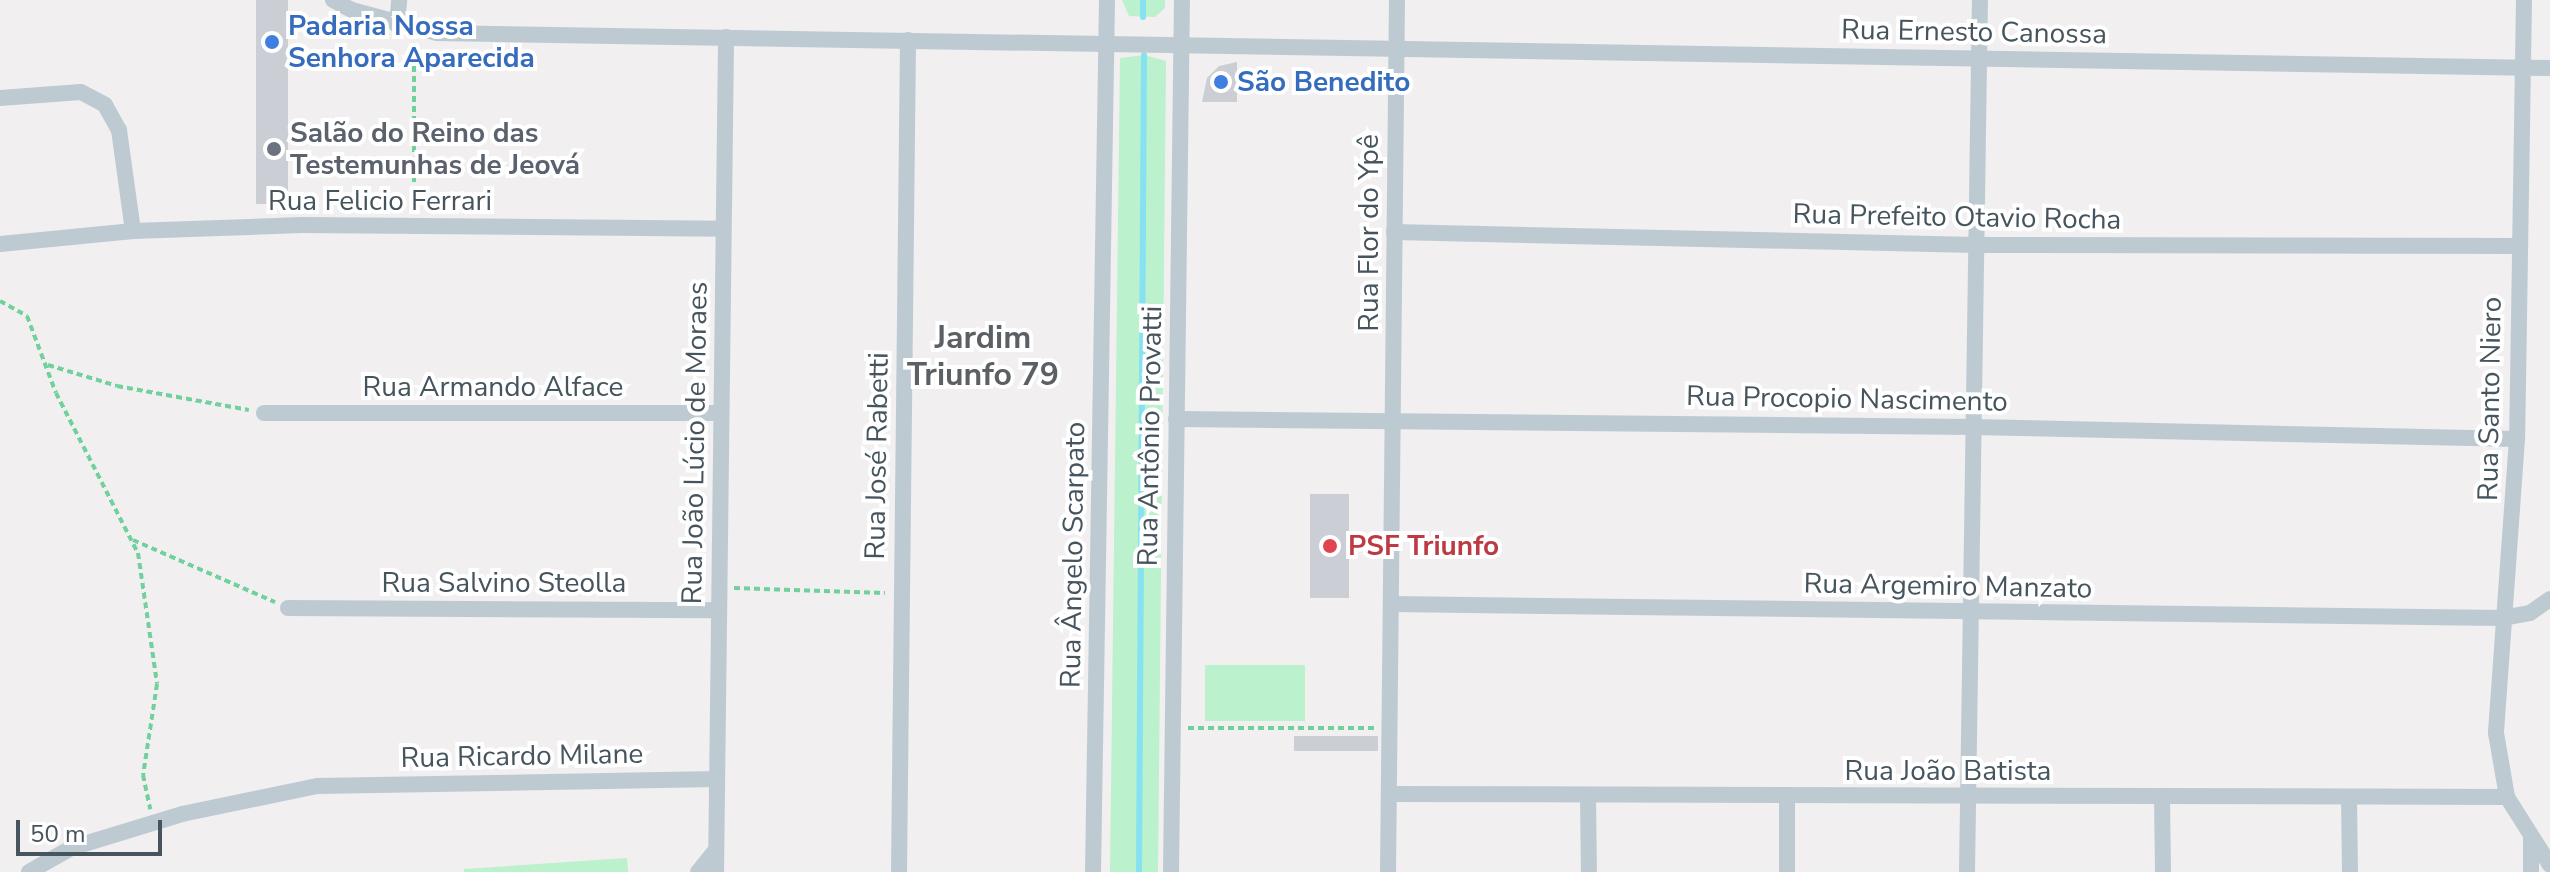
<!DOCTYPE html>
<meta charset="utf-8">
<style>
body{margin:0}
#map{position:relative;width:2550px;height:872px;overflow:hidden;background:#f1efef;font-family:"Nunito Sans",sans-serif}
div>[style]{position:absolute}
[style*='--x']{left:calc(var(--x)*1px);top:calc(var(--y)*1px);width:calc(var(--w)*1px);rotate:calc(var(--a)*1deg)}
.green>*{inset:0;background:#bbf1cc;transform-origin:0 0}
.stream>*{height:6px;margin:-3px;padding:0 3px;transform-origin:3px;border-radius:3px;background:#86e1f0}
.building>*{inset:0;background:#cbced4;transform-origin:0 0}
.path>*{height:4px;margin-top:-2px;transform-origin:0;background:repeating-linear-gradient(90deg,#71d19c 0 6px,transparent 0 10px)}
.minor>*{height:16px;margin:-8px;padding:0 8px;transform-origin:8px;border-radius:8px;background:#becad2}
.dots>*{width:22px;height:22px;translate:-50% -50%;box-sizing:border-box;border:4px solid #fff;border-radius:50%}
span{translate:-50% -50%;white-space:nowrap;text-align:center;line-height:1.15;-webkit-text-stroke:8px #fff;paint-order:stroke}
.shop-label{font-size:28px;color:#366cbe;font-weight:700}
.left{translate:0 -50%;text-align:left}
.street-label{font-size:28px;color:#46545d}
.worship-label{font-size:28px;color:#5b616d;font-weight:700}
.health-label{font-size:28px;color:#be3a42;font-weight:700}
.quarter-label{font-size:32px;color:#5b6064;font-weight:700}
.scale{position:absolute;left:16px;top:820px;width:146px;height:36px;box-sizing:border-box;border:4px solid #46545d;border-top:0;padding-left:10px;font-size:24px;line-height:28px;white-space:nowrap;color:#46545d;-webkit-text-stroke:6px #fff;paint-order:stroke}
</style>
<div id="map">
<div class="green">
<i style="clip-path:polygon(1122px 0,1165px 0,1165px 8px,1155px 17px,1129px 16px)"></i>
<i style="clip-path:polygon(1144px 55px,1166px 61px,1158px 872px,1110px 872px,1120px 58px)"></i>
<i style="left:1205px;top:665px;width:100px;height:56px"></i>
<i style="clip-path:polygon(627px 858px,628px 872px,464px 872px,464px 869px)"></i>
</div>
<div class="stream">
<i style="--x:1143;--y:17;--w:17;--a:-90"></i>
<i style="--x:1139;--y:872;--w:817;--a:-89.65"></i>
</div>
<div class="building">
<i style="left:256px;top:0;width:32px;height:204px"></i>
<i style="clip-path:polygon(1237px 62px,1237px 102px,1202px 102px,1207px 78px,1219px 66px)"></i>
<i style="left:1310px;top:494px;width:39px;height:104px"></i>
<i style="left:1378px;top:736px;width:15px;height:84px;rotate:90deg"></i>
</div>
<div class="path">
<i style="--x:414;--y:212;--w:168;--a:-90"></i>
<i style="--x:0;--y:301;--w:31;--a:29"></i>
<i style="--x:27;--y:316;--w:82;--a:69.4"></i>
<i style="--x:56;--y:393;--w:180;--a:62.9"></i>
<i style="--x:138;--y:553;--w:132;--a:81.7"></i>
<i style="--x:157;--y:684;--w:92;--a:98.7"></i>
<i style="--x:143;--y:775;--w:35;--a:78"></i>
<i style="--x:48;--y:365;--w:72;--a:16.9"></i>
<i style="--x:117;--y:386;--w:134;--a:10.3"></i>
<i style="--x:133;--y:540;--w:155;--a:23.6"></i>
<i style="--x:734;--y:588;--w:151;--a:1.9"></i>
<i style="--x:1188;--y:728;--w:187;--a:0"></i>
</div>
<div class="minor">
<i style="--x:333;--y:0;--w:21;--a:28"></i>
<i style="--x:352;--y:10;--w:88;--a:15.1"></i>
<i style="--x:437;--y:33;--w:2113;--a:0.95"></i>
<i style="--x:2524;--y:0;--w:439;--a:90.9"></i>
<i style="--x:2517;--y:439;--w:295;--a:94.1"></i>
<i style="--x:2496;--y:733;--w:65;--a:80.2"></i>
<i style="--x:2507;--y:797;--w:80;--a:57.7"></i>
<i style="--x:397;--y:25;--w:25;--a:-85"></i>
<i style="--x:0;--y:98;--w:81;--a:-4.2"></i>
<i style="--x:81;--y:92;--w:27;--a:28"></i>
<i style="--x:105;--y:105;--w:29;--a:61"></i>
<i style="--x:119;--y:130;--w:102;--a:82.1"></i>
<i style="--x:1394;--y:232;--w:582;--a:1.28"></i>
<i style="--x:1976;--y:245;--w:542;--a:0.11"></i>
<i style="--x:0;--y:244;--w:134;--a:-5.6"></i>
<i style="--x:133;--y:231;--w:169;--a:-2"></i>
<i style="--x:302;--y:225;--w:421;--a:0.5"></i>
<i style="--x:264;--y:413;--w:457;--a:0"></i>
<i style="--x:1176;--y:419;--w:796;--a:0.58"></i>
<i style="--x:1972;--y:427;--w:545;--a:1.26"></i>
<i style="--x:1393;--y:604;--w:1109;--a:0.72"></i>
<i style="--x:2502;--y:618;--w:28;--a:-10"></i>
<i style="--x:2530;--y:613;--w:24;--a:-35"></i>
<i style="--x:288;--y:608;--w:431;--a:0.3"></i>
<i style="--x:1389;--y:794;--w:1118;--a:0.15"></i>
<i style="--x:1588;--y:795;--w:77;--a:89.3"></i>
<i style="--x:1787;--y:796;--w:76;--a:90"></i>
<i style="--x:2162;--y:799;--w:73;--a:89.2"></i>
<i style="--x:2349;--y:799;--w:73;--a:89.2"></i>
<i style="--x:2531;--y:838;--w:34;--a:90"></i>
<i style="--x:29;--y:872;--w:48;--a:-29.7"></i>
<i style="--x:71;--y:848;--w:116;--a:-17"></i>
<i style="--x:182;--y:814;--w:138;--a:-11.7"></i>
<i style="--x:317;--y:786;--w:400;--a:-1"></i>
<i style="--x:698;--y:872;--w:28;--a:-51"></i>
<i style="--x:716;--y:872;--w:835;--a:-89.31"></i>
<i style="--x:899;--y:872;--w:832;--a:-89.38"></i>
<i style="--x:1093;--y:872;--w:872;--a:-89.08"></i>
<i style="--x:1171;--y:872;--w:872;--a:-89.28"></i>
<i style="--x:1388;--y:872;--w:872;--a:-89.41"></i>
<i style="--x:1967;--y:872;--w:872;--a:-89.15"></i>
</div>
<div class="dots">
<i style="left:272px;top:42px;background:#3f7fe0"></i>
<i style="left:1221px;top:82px;background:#3f7fe0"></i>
<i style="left:274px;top:149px;background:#6b7280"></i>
<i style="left:1330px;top:546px;background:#e0444e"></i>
</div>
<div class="shop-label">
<span class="left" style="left:288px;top:42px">Padaria Nossa<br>Senhora Aparecida</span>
<span class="left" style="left:1237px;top:82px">São Benedito</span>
</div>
<div class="street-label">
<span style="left:1974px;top:32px;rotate:1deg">Rua Ernesto Canossa</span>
<span style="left:380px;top:201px">Rua Felicio Ferrari</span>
<span style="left:1957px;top:217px;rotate:1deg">Rua Prefeito Otavio Rocha</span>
<span style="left:1369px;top:233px;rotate:-90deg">Rua Flor do Ypê</span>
<span style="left:493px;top:387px">Rua Armando Alface</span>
<span style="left:1847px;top:399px;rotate:1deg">Rua Procopio Nascimento</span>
<span style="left:2490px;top:399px;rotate:-89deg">Rua Santo Niero</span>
<span style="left:1150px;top:436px;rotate:-89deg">Rua Antônio Provatti</span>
<span style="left:695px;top:443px;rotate:-89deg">Rua João Lúcio de Moraes</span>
<span style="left:877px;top:456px;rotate:-89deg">Rua José Rabetti</span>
<span style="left:1073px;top:555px;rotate:-89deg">Rua Ângelo Scarpato</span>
<span style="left:504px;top:583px">Rua Salvino Steolla</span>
<span style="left:1948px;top:586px;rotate:1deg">Rua Argemiro Manzato</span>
<span style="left:522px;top:756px;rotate:-1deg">Rua Ricardo Milane</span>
<span style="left:1948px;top:771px">Rua João Batista</span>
</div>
<div class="worship-label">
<span class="left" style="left:290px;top:149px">Salão do Reino das<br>Testemunhas de Jeová</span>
</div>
<div class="health-label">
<span class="left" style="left:1348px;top:546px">PSF Triunfo</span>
</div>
<div class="quarter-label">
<span style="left:983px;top:357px">Jardim<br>Triunfo 79</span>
</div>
<div class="scale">50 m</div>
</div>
